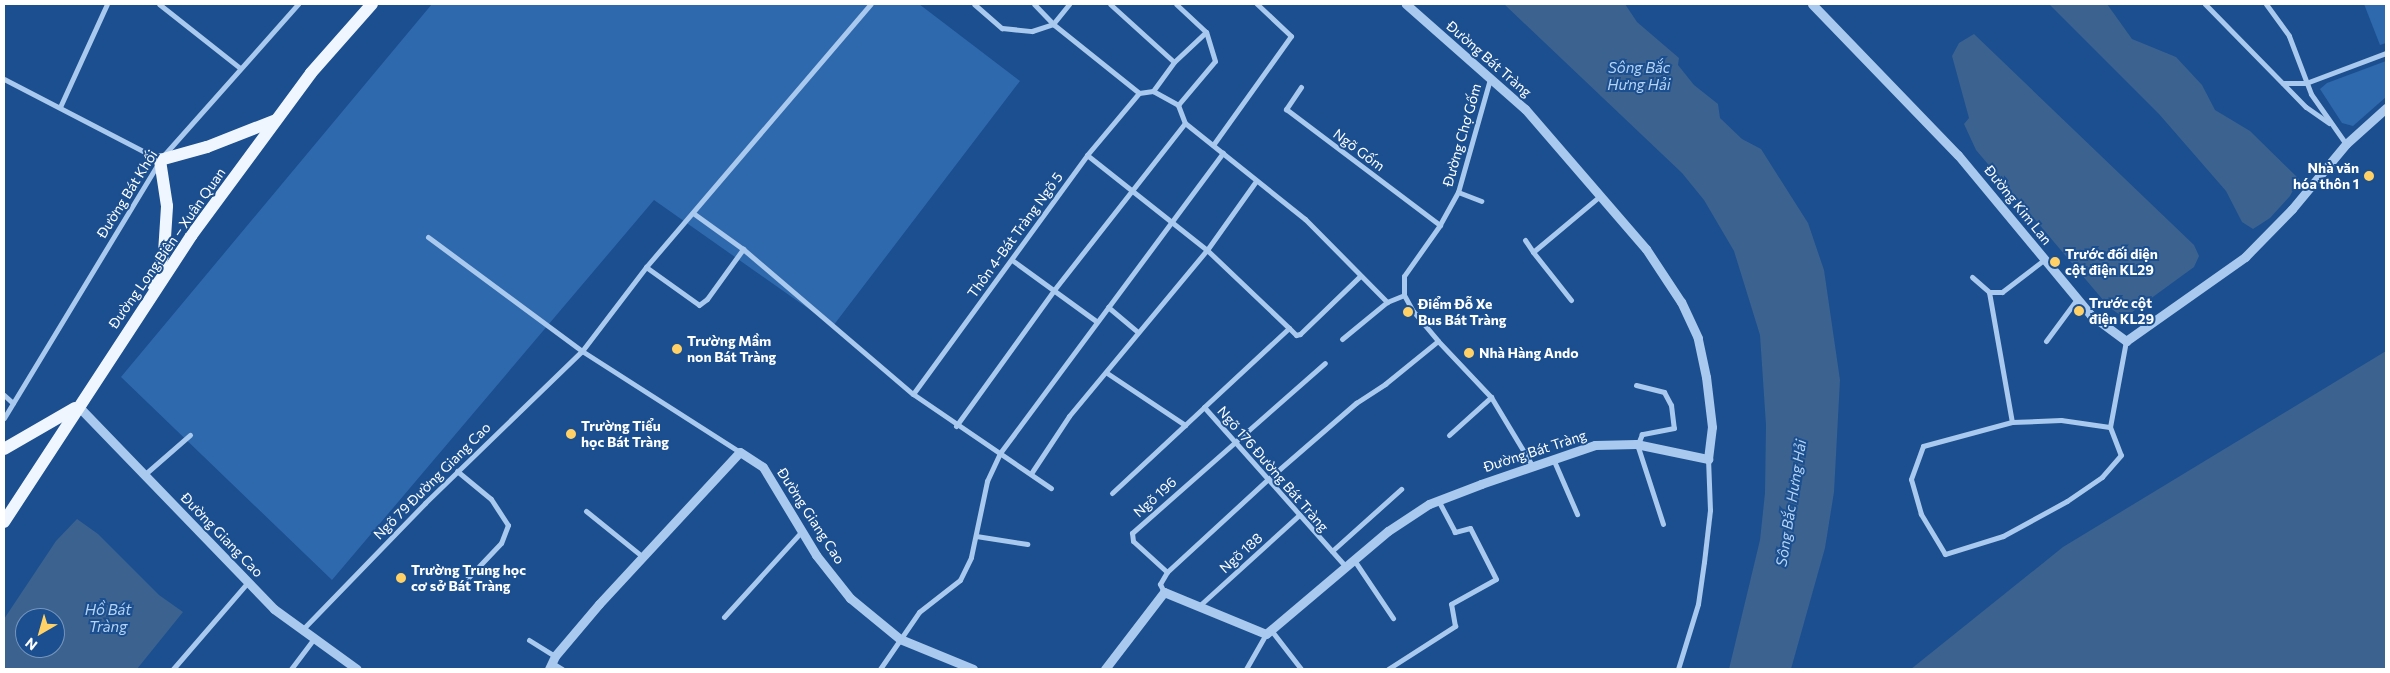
<!DOCTYPE html>
<meta charset="utf-8">
<style>
body{margin:0}
#map{position:relative;width:2390px;height:673px;overflow:hidden;background:#1b4f8f;font-family:Commissioner,sans-serif}
div>[style]{position:absolute}
[style*='--x']{left:calc(var(--x)*1px);top:calc(var(--y)*1px);width:calc(var(--w)*1px);rotate:calc(var(--a)*1deg)}
.green>*{inset:0;background:#2e69ad}
.water>*{inset:0;background:#3c6290}
.minor>*{height:5px;margin:-2.5px;padding:0 2.5px;transform-origin:2.5px;border-radius:2.5px;background:#a9c9ee}
.tertiary>*{height:9px;margin:-4.5px;padding:0 4.5px;transform-origin:4.5px;border-radius:4.5px;background:#a9c9ee}
.primary>*{height:12px;margin:-6px;padding:0 6px;transform-origin:6px;border-radius:6px;background:#f0f6ff}
.dots>*{width:14px;height:14px;translate:-50% -50%;box-sizing:border-box;border:2px solid #1b4f8f;border-radius:50%}
span{translate:-50% -50%;white-space:nowrap;text-align:center;line-height:1.15;-webkit-text-stroke:4px #1b4f8f;paint-order:stroke}
.street-label{font-size:14px;color:#fff}
.poi-label{font-size:14px;color:#fff;font-weight:700}
.right{translate:-100% -50%;text-align:right}
.left{translate:0 -50%;text-align:left}
.water-label{font-size:15px;color:#b5d3f5;font-style:italic}
.frame{position:absolute;inset:0;border:5px solid #fff;pointer-events:none}
.north{position:absolute;left:15px;top:608px;width:50px;height:50px;box-sizing:border-box;background:#1b4f8f;border:1px solid #7695bc;border-radius:50%;rotate:218deg;font-size:14px;font-weight:700;line-height:20px;text-align:center;color:#fff}
.north::after{content:'';display:block;margin:auto;width:18px;height:22px;background:#ffd166;clip-path:polygon(50% 0,100% 100%,50% 72%,0 100%)}
</style>
<div id="map">
<div class="green">
<i style="clip-path:polygon(432px 4px,919px 4px,1020px 81px,833px 326px,654px 200px,332px 580px,121px 377px)"></i>
<i style="clip-path:polygon(2364px 4px,2386px 4px,2386px 43px,2380px 45px)"></i>
<i style="clip-path:polygon(2386px 61px,2386px 97px,2353px 126px,2342px 123px,2320px 89px,2327px 83px)"></i>
</div>
<div class="water">
<i style="clip-path:polygon(1504px 4px,1625px 4px,1637px 22px,1679px 58px,1678px 65px,1694px 85px,1718px 104px,1720px 118px,1742px 139px,1761px 149px,1808px 223px,1824px 270px,1840px 380px,1834px 492px,1825px 548px,1791px 669px,1729px 669px,1760px 540px,1765px 493px,1766px 425px,1760px 335px,1734px 251px,1704px 200px,1682px 173px)"></i>
<i style="clip-path:polygon(2049px 4px,2107px 4px,2132px 39px,2176px 57px,2202px 85px,2215px 110px,2250px 131px,2299px 179px,2290px 196px,2270px 218px,2253px 229px,2242px 222px,2226px 191px,2159px 114px)"></i>
<i style="clip-path:polygon(1974px 34px,2194px 245px,2199px 256px,2194px 267px,2124px 318px,2109px 307px,1976px 150px,1964px 124px,1969px 118px,1952px 56px,1959px 43px)"></i>
<i style="clip-path:polygon(2386px 351px,2386px 669px,1911px 669px,2063px 547px)"></i>
<i style="clip-path:polygon(evenodd,77px 519px,98px 534px,159px 595px,183px 612px,137px 669px,4px 669px,4px 619px,56px 541px,77px 519px,25px 618px,55px 618px,55px 648px,25px 648px,25px 618px)"></i>
</div>
<div class="minor">
<i style="--x:159;--y:4;--w:103;--a:38.3"></i>
<i style="--x:974;--y:4;--w:37;--a:41"></i>
<i style="--x:1002;--y:28;--w:30;--a:6"></i>
<i style="--x:1032;--y:31;--w:22;--a:-18"></i>
<i style="--x:1053;--y:24;--w:26;--a:-51"></i>
<i style="--x:1034;--y:4;--w:28;--a:46"></i>
<i style="--x:1053;--y:24;--w:110;--a:38.7"></i>
<i style="--x:1139;--y:93;--w:14;--a:-8"></i>
<i style="--x:1153;--y:91;--w:36;--a:-54"></i>
<i style="--x:1174;--y:62;--w:44;--a:-43.2"></i>
<i style="--x:1206;--y:32;--w:41;--a:-137"></i>
<i style="--x:1110;--y:4;--w:86;--a:42.2"></i>
<i style="--x:2205;--y:4;--w:144;--a:45.6"></i>
<i style="--x:2306;--y:107;--w:28;--a:35"></i>
<i style="--x:2266;--y:4;--w:39;--a:54"></i>
<i style="--x:2289;--y:36;--w:62;--a:69.2"></i>
<i style="--x:2311;--y:94;--w:61;--a:55"></i>
<i style="--x:4;--y:79;--w:176;--a:27.4"></i>
<i style="--x:1490;--y:79;--w:117;--a:105.8"></i>
<i style="--x:1458;--y:192;--w:38;--a:119"></i>
<i style="--x:1440;--y:225;--w:62;--a:125.2"></i>
<i style="--x:1404;--y:276;--w:19;--a:90"></i>
<i style="--x:1404;--y:295;--w:18;--a:61"></i>
<i style="--x:1413;--y:311;--w:39;--a:50"></i>
<i style="--x:1438;--y:341;--w:77;--a:46.6"></i>
<i style="--x:1491;--y:397;--w:82;--a:59"></i>
<i style="--x:2283;--y:83;--w:23;--a:0"></i>
<i style="--x:2306;--y:83;--w:85;--a:-20.6"></i>
<i style="--x:1301;--y:87;--w:27;--a:124"></i>
<i style="--x:1286;--y:109;--w:193;--a:37"></i>
<i style="--x:1153;--y:91;--w:29;--a:29"></i>
<i style="--x:1178;--y:105;--w:57;--a:-49.9"></i>
<i style="--x:1215;--y:61;--w:30;--a:-107"></i>
<i style="--x:1178;--y:105;--w:19;--a:69"></i>
<i style="--x:60;--y:107;--w:113;--a:-65.5"></i>
<i style="--x:1213;--y:145;--w:134;--a:-54.4"></i>
<i style="--x:1291;--y:36;--w:47;--a:-136.7"></i>
<i style="--x:164;--y:155;--w:202;--a:-48.4"></i>
<i style="--x:1087;--y:155;--w:153;--a:38.4"></i>
<i style="--x:1207;--y:250;--w:113;--a:43.6"></i>
<i style="--x:1289;--y:328;--w:116;--a:137.1"></i>
<i style="--x:1458;--y:192;--w:25;--a:21"></i>
<i style="--x:693;--y:213;--w:62;--a:35.8"></i>
<i style="--x:743;--y:249;--w:223;--a:40.5"></i>
<i style="--x:913;--y:394;--w:167;--a:34.3"></i>
<i style="--x:428;--y:237;--w:192;--a:36.5"></i>
<i style="--x:582;--y:351;--w:188;--a:32.6"></i>
<i style="--x:1525;--y:240;--w:14;--a:56"></i>
<i style="--x:1012;--y:260;--w:104;--a:36"></i>
<i style="--x:646;--y:267;--w:65;--a:35.6"></i>
<i style="--x:699;--y:305;--w:10;--a:-37"></i>
<i style="--x:707;--y:299;--w:62;--a:-54.2"></i>
<i style="--x:1972;--y:277;--w:23;--a:41"></i>
<i style="--x:1989;--y:292;--w:13;--a:0"></i>
<i style="--x:2002;--y:292;--w:54;--a:-37.5"></i>
<i style="--x:1989;--y:292;--w:132;--a:80"></i>
<i style="--x:1571;--y:300;--w:61;--a:-128.4"></i>
<i style="--x:1533;--y:252;--w:87;--a:-39.9"></i>
<i style="--x:1108;--y:307;--w:39;--a:40"></i>
<i style="--x:1289;--y:328;--w:10;--a:45"></i>
<i style="--x:1296;--y:335;--w:4;--a:-14"></i>
<i style="--x:1300;--y:334;--w:83;--a:-44"></i>
<i style="--x:1342;--y:339;--w:58;--a:-39.4"></i>
<i style="--x:2046;--y:341;--w:52;--a:-53.6"></i>
<i style="--x:1107;--y:373;--w:94;--a:33.7"></i>
<i style="--x:1185;--y:425;--w:26;--a:-43"></i>
<i style="--x:1204;--y:407;--w:214;--a:48.4"></i>
<i style="--x:1636;--y:385;--w:29;--a:14"></i>
<i style="--x:1664;--y:392;--w:15;--a:62"></i>
<i style="--x:1671;--y:405;--w:23;--a:83"></i>
<i style="--x:1674;--y:428;--w:33;--a:169"></i>
<i style="--x:1642;--y:434;--w:11;--a:112"></i>
<i style="--x:913;--y:394;--w:296;--a:-53.9"></i>
<i style="--x:1087;--y:155;--w:81;--a:-50"></i>
<i style="--x:4;--y:395;--w:12;--a:42"></i>
<i style="--x:4;--y:418;--w:297;--a:-58.8"></i>
<i style="--x:956;--y:426;--w:168;--a:-54.2"></i>
<i style="--x:1054;--y:290;--w:212;--a:-51.9"></i>
<i style="--x:1185;--y:123;--w:154;--a:38.7"></i>
<i style="--x:1305;--y:219;--w:117;--a:45.3"></i>
<i style="--x:1387;--y:302;--w:18;--a:-22"></i>
<i style="--x:2110;--y:427;--w:30;--a:69"></i>
<i style="--x:2121;--y:455;--w:29;--a:131"></i>
<i style="--x:2102;--y:477;--w:42;--a:145.6"></i>
<i style="--x:2067;--y:501;--w:73;--a:151.3"></i>
<i style="--x:2003;--y:536;--w:61;--a:162.8"></i>
<i style="--x:1945;--y:554;--w:47;--a:-121"></i>
<i style="--x:1921;--y:514;--w:36;--a:-106"></i>
<i style="--x:1911;--y:479;--w:35;--a:-70"></i>
<i style="--x:1923;--y:446;--w:92;--a:-15.1"></i>
<i style="--x:2012;--y:422;--w:49;--a:-2.3"></i>
<i style="--x:2061;--y:420;--w:49;--a:8.1"></i>
<i style="--x:2110;--y:427;--w:87;--a:-79.5"></i>
<i style="--x:1449;--y:435;--w:57;--a:-42.1"></i>
<i style="--x:1637;--y:444;--w:84;--a:72"></i>
<i style="--x:1554;--y:461;--w:58;--a:66.5"></i>
<i style="--x:457;--y:471;--w:44;--a:39.5"></i>
<i style="--x:491;--y:499;--w:31;--a:57"></i>
<i style="--x:508;--y:525;--w:19;--a:111"></i>
<i style="--x:501;--y:543;--w:50;--a:133.4"></i>
<i style="--x:1032;--y:472;--w:67;--a:-56.5"></i>
<i style="--x:1069;--y:416;--w:216;--a:-50.3"></i>
<i style="--x:1207;--y:250;--w:85;--a:-54.6"></i>
<i style="--x:144;--y:475;--w:61;--a:-41"></i>
<i style="--x:1112;--y:493;--w:100;--a:-43"></i>
<i style="--x:586;--y:511;--w:73;--a:38.9"></i>
<i style="--x:976;--y:536;--w:52;--a:8.9"></i>
<i style="--x:1332;--y:551;--w:93;--a:-41.9"></i>
<i style="--x:1354;--y:560;--w:70;--a:56.1"></i>
<i style="--x:1167;--y:572;--w:46;--a:-137.6"></i>
<i style="--x:1133;--y:541;--w:8;--a:-97"></i>
<i style="--x:1132;--y:533;--w:257;--a:-41.4"></i>
<i style="--x:1164;--y:592;--w:9;--a:-117"></i>
<i style="--x:1160;--y:584;--w:14;--a:-60"></i>
<i style="--x:1167;--y:572;--w:136;--a:-42.6"></i>
<i style="--x:1267;--y:480;--w:118;--a:-40.9"></i>
<i style="--x:1356;--y:403;--w:35;--a:-33"></i>
<i style="--x:1385;--y:384;--w:68;--a:-39.1"></i>
<i style="--x:1199;--y:606;--w:134;--a:-42.3"></i>
<i style="--x:724;--y:617;--w:116;--a:-47.8"></i>
<i style="--x:302;--y:630;--w:177;--a:-45.9"></i>
<i style="--x:425;--y:503;--w:219;--a:-44.1"></i>
<i style="--x:582;--y:351;--w:106;--a:-52.7"></i>
<i style="--x:646;--y:267;--w:346;--a:-49.5"></i>
<i style="--x:1271;--y:630;--w:49;--a:52.4"></i>
<i style="--x:529;--y:640;--w:31;--a:32"></i>
<i style="--x:552;--y:663;--w:12;--a:31"></i>
<i style="--x:173;--y:669;--w:115;--a:-49.2"></i>
<i style="--x:291;--y:669;--w:36;--a:-53"></i>
<i style="--x:880;--y:669;--w:69;--a:-55.6"></i>
<i style="--x:919;--y:612;--w:52;--a:-38"></i>
<i style="--x:960;--y:580;--w:25;--a:-64"></i>
<i style="--x:971;--y:557;--w:78;--a:-78.1"></i>
<i style="--x:987;--y:481;--w:31;--a:-65"></i>
<i style="--x:1000;--y:453;--w:374;--a:-53.4"></i>
<i style="--x:1246;--y:669;--w:40;--a:-60.3"></i>
<i style="--x:1388;--y:669;--w:80;--a:-32.7"></i>
<i style="--x:1455;--y:626;--w:22;--a:-100"></i>
<i style="--x:1451;--y:604;--w:51;--a:-29.1"></i>
<i style="--x:1496;--y:579;--w:57;--a:-117"></i>
<i style="--x:1470;--y:528;--w:16;--a:165"></i>
<i style="--x:1455;--y:532;--w:36;--a:-118"></i>
<i style="--x:1678;--y:669;--w:68;--a:-72.9"></i>
<i style="--x:1698;--y:604;--w:42;--a:-81.9"></i>
<i style="--x:1704;--y:562;--w:52;--a:-83.4"></i>
<i style="--x:1710;--y:510;--w:51;--a:-92.2"></i>
</div>
<div class="tertiary">
<i style="--x:1812;--y:4;--w:210;--a:46"></i>
<i style="--x:1958;--y:155;--w:208;--a:50.3"></i>
<i style="--x:2091;--y:315;--w:44;--a:36.6"></i>
<i style="--x:2126;--y:341;--w:146;--a:-35.2"></i>
<i style="--x:2245;--y:257;--w:67;--a:-45.6"></i>
<i style="--x:2292;--y:209;--w:85;--a:-50.3"></i>
<i style="--x:2346;--y:144;--w:54;--a:-42"></i>
<i style="--x:78;--y:406;--w:282;--a:46"></i>
<i style="--x:274;--y:609;--w:102;--a:35.9"></i>
<i style="--x:549;--y:669;--w:14;--a:-65"></i>
<i style="--x:555;--y:656;--w:68;--a:-49.8"></i>
<i style="--x:599;--y:604;--w:207;--a:-47.2"></i>
<i style="--x:740;--y:452;--w:27;--a:33"></i>
<i style="--x:763;--y:467;--w:103;--a:58.9"></i>
<i style="--x:816;--y:555;--w:55;--a:51.7"></i>
<i style="--x:850;--y:598;--w:65;--a:39.4"></i>
<i style="--x:900;--y:639;--w:79;--a:22.3"></i>
<i style="--x:1105;--y:669;--w:97;--a:-52.5"></i>
<i style="--x:1164;--y:592;--w:110;--a:22.4"></i>
<i style="--x:1266;--y:634;--w:160;--a:-40.2"></i>
<i style="--x:1388;--y:531;--w:49;--a:-33.4"></i>
<i style="--x:1429;--y:504;--w:56;--a:-21"></i>
<i style="--x:1481;--y:484;--w:120;--a:-18.9"></i>
<i style="--x:1595;--y:445;--w:41;--a:-1.4"></i>
<i style="--x:1636;--y:444;--w:74;--a:11.8"></i>
<i style="--x:1708;--y:459;--w:32;--a:-83"></i>
<i style="--x:1712;--y:427;--w:50;--a:-96.8"></i>
<i style="--x:1706;--y:377;--w:40;--a:-102"></i>
<i style="--x:1698;--y:338;--w:40;--a:-115"></i>
<i style="--x:1681;--y:302;--w:64;--a:-123.4"></i>
<i style="--x:1646;--y:249;--w:185;--a:-130.8"></i>
<i style="--x:1525;--y:109;--w:159;--a:-138.6"></i>
</div>
<div class="primary">
<i style="--x:153;--y:285;--w:34;--a:-71"></i>
<i style="--x:164;--y:253;--w:47;--a:-86.3"></i>
<i style="--x:167;--y:206;--w:47;--a:-98.7"></i>
<i style="--x:160;--y:160;--w:49;--a:-15.5"></i>
<i style="--x:207;--y:147;--w:74;--a:-21.4"></i>
<i style="--x:4;--y:449;--w:82;--a:-30"></i>
<i style="--x:4;--y:522;--w:342;--a:-56.8"></i>
<i style="--x:191;--y:236;--w:202;--a:-53.6"></i>
<i style="--x:311;--y:73;--w:92;--a:-48.5"></i>
</div>
<div class="dots">
<i style="left:2369px;top:176px;background:#ffd166"></i>
<i style="left:2055px;top:262px;background:#ffd166"></i>
<i style="left:2079px;top:311px;background:#ffd166"></i>
<i style="left:1408px;top:312px;background:#ffd166"></i>
<i style="left:677px;top:349px;background:#ffd166"></i>
<i style="left:1469px;top:353px;background:#ffd166"></i>
<i style="left:571px;top:434px;background:#ffd166"></i>
<i style="left:401px;top:578px;background:#ffd166"></i>
</div>
<div class="street-label">
<span style="left:1489px;top:59px;rotate:41deg">Đường Bát Tràng</span>
<span style="left:1462px;top:135px;rotate:-74deg">Đường Chợ Gốm</span>
<span style="left:1359px;top:150px;rotate:37deg">Ngõ Gốm</span>
<span style="left:127px;top:194px;rotate:-58deg">Đường Bát Khối</span>
<span style="left:2018px;top:205px;rotate:51deg">Đường Kim Lan</span>
<span style="left:1015px;top:235px;rotate:-54deg">Thôn 4-Bát Tràng Ngõ 5</span>
<span style="left:167px;top:248px;rotate:-55deg">Đường Long Biên – Xuân Quan</span>
<span style="left:1535px;top:451px;rotate:-18deg">Đường Bát Tràng</span>
<span style="left:1273px;top:469px;rotate:49deg">Ngõ 176 Đường Bát Tràng</span>
<span style="left:432px;top:481px;rotate:-45deg">Ngõ 79 Đường Giang Cao</span>
<span style="left:1155px;top:497px;rotate:-42deg">Ngõ 196</span>
<span style="left:811px;top:516px;rotate:57deg">Đường Giang Cao</span>
<span style="left:222px;top:535px;rotate:46deg">Đường Giang Cao</span>
<span style="left:1241px;top:553px;rotate:-42deg">Ngõ 188</span>
</div>
<div class="poi-label">
<span class="right" style="left:2359px;top:176px">Nhà văn<br>hóa thôn 1</span>
<span class="left" style="left:2065px;top:262px">Trước đối diện<br>cột điện KL29</span>
<span class="left" style="left:2089px;top:311px">Trước cột<br>điện KL29</span>
<span class="left" style="left:1418px;top:312px">Điểm Đỗ Xe<br>Bus Bát Tràng</span>
<span class="left" style="left:687px;top:349px">Trường Mầm<br>non Bát Tràng</span>
<span class="left" style="left:1479px;top:353px">Nhà Hàng Ando</span>
<span class="left" style="left:581px;top:434px">Trường Tiểu<br>học Bát Tràng</span>
<span class="left" style="left:411px;top:578px">Trường Trung học<br>cơ sở Bát Tràng</span>
</div>
<div class="water-label">
<span style="left:1639px;top:76px">Sông Bắc<br>Hưng Hải</span>
<span style="left:1791px;top:503px;rotate:-81deg">Sông Bắc Hưng Hải</span>
<span style="left:108px;top:618px">Hồ Bát<br>Tràng</span>
</div>
<div class="frame"></div>
<div class="north">N</div>
</div>
